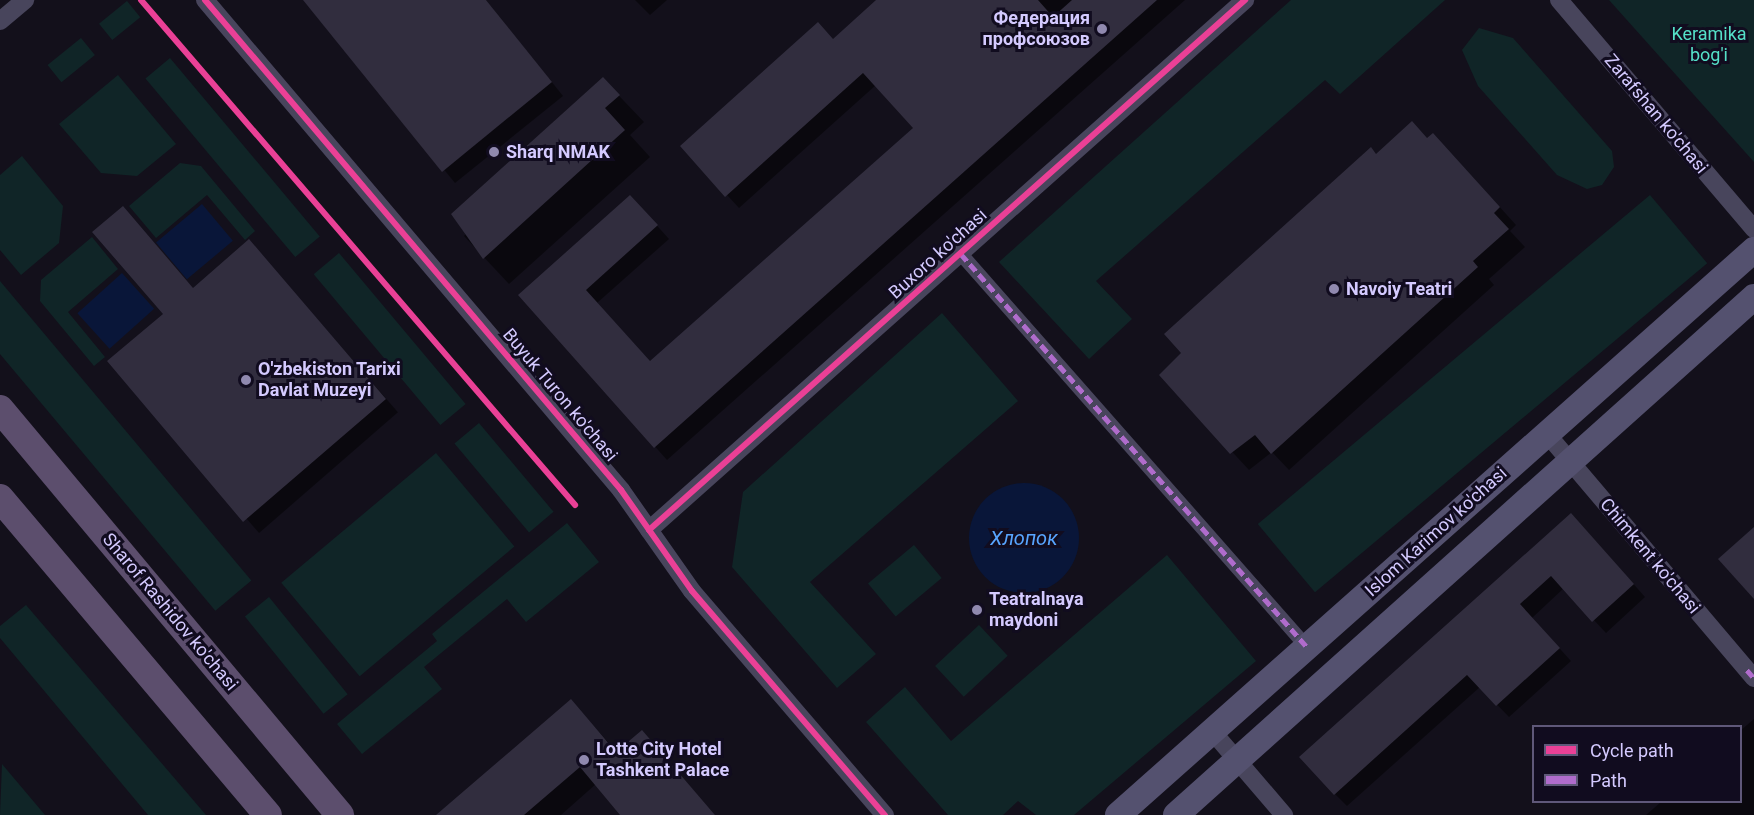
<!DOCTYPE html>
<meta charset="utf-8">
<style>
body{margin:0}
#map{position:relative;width:1754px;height:815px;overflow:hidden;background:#13101b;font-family:Roboto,sans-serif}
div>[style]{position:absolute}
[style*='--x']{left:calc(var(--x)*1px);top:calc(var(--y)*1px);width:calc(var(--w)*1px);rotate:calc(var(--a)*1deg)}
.green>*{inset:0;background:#102527;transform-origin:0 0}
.water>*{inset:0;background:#091639;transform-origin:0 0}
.round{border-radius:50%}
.shadow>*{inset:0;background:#0007;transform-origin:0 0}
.building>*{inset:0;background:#312d3e}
.pedestrian>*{height:14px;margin:-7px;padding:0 7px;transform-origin:7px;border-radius:7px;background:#48455c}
.minor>*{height:18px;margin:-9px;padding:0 9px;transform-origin:9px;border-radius:9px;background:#48455c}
.secondary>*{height:26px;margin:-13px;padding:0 13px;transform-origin:13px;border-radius:13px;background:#54516f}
.primary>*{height:28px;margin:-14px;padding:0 14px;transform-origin:14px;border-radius:14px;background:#5c4e6d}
.quiet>*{height:4.5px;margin-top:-2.25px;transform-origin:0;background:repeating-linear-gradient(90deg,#b06ccc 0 9px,transparent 0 13.5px)}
.cycleway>*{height:6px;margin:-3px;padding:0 3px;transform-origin:3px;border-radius:3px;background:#ea4096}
.dots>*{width:16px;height:16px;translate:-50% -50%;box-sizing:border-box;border:3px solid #110c1f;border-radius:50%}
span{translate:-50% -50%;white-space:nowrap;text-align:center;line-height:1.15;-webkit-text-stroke:6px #110c1f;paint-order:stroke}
.poi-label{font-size:18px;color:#d4caff;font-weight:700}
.right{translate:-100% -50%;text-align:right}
.left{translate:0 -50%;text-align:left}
.park-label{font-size:18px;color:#55e0c8}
.street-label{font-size:18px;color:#d4caff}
.water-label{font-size:20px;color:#58a5ff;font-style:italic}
.legend{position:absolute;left:1532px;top:725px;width:210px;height:78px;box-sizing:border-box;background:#110c1f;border:2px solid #5f5879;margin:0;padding:8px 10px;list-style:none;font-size:18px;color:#d4caff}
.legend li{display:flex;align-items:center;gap:12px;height:30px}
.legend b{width:30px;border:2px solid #5f5879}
</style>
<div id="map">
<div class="green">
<i style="clip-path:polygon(1291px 0,1445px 0,1340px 94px,1325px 80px,1096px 281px,1132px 319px,1089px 359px,999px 262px)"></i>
<i style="clip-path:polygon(1609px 0,1754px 0,1754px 162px)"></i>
<i style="left:127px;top:1px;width:21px;height:36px;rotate:51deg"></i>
<i style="clip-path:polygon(1479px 28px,1513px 38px,1612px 151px,1614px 167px,1602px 185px,1587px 189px,1557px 175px,1478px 86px,1462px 50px)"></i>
<i style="left:81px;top:38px;width:22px;height:43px;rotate:51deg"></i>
<i style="left:170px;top:58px;width:233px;height:32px;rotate:50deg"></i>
<i style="clip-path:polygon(118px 75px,176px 144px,137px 176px,101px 173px,59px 124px)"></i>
<i style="clip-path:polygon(22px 156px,63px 206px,59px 243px,21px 275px,0 250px,0 175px)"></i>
<i style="clip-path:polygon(180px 163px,201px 166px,255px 231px,245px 240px,207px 195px,156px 238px,129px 206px)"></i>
<i style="left:1650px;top:195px;width:89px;height:512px;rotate:50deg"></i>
<i style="clip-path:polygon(92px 237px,118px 269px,68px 312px,105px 357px,94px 366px,40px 301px,41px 280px)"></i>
<i style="left:339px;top:253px;width:197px;height:33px;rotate:50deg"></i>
<i style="left:0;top:281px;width:391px;height:47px;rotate:50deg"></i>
<i style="clip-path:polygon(942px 313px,1018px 401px,810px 582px,876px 654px,837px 688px,732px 567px,743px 492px)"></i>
<i style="left:479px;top:423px;width:116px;height:32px;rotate:50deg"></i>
<i style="left:436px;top:453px;width:122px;height:202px;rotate:50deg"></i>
<i style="clip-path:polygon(567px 523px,599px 562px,526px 622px,507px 599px,424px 667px,442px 689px,362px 754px,337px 724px,437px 641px,432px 634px)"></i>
<i style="left:914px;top:545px;width:43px;height:60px;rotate:50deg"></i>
<i style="clip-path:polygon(1167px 555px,1256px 661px,1074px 815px,1036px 815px,1018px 801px,1003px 815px,948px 815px,866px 722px,905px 687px,951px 741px)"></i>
<i style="left:269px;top:597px;width:125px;height:31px;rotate:51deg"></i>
<i style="clip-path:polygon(26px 605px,206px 815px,148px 815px,0 638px,0 626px)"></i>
<i style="left:979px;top:625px;width:42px;height:60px;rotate:47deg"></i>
<i style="clip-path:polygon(2px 764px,45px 815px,0 815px)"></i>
</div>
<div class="water">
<i style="left:202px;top:204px;width:48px;height:60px;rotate:50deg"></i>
<i style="left:122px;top:273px;width:48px;height:60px;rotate:48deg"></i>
<i class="round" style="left:969px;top:483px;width:110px;height:110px"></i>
</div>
<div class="shadow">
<i style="clip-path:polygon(305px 0,486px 0,563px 96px,455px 183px)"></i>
<i style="clip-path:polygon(635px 0,667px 0,650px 15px)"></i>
<i style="clip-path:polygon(878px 0,1185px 0,667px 460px,520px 295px,642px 209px,669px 239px,597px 303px,651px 363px,915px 128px,876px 85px,739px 208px,682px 146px,833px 40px)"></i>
<i style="clip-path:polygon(603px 79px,644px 122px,630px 135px,650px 157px,509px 284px,464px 236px)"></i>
<i style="clip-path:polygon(1428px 139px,1450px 152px,1516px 225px,1510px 231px,1525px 247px,1489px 279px,1494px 285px,1289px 470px,1272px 452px,1249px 470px,1161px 375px,1377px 155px)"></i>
<i style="left:249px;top:241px;width:227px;height:184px;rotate:49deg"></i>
<i style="clip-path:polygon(1583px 527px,1645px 597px,1606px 633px,1564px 588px,1532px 618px,1571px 661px,1509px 717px,1480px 687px,1347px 806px,1335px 794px)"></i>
<i style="clip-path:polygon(571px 701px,618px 753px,642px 732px,715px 815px,623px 815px,596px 784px,561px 815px,438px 815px)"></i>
<i style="clip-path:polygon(1754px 719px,1754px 815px,1646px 815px,1661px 802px,1740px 802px,1740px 731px)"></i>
</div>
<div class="building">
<i style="clip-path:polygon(303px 0,486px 0,552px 82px,442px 172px)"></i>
<i style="clip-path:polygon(876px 0,1038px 0,1053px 17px,1072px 0,1157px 0,654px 448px,518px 295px,630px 195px,658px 225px,586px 290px,650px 361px,913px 128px,863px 73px,725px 197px,680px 146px,818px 22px,833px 39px)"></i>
<i style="clip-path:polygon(603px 77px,620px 95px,605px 108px,625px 130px,483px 259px,451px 214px)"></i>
<i style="clip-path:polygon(1412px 121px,1427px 138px,1433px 133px,1500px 207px,1494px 213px,1509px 229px,1473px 261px,1478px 267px,1271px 454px,1255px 435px,1230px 454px,1159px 375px,1181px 353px,1164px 334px,1371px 147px,1376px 154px)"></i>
<i style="clip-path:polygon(123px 206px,193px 288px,249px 239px,386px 399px,243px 522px,107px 361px,163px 314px,92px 232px)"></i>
<i style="clip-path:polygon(1571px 513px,1634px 584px,1592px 622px,1551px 576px,1520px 604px,1560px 648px,1496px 706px,1467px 675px,1334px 795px,1299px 757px)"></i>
<i style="clip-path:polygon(1754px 527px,1754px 599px,1718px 559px)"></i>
<i style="clip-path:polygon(571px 699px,616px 752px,642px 730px,715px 815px,620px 815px,580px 767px,524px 815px,436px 815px)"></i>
</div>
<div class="pedestrian">
<i style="--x:961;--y:254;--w:524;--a:48.64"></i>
</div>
<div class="minor">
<i style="--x:205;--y:0;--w:643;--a:49.67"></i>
<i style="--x:621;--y:490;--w:123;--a:54.9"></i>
<i style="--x:692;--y:591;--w:296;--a:49.3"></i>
<i style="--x:1559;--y:0;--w:301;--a:49.6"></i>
<i style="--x:0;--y:21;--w:33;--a:-40"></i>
<i style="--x:1547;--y:434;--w:320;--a:49.7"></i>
<i style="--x:649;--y:530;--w:798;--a:-41.65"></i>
<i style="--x:1212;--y:731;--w:111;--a:49.4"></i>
</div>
<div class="secondary">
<i style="--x:1118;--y:815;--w:851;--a:-41.62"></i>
<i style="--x:1176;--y:815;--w:776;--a:-41.87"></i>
</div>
<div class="primary">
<i style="--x:0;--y:409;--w:530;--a:50.06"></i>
<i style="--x:0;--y:498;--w:415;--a:49.8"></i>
</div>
<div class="quiet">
<i style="--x:961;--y:254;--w:524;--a:48.64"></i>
<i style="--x:1747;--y:670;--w:11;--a:49"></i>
</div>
<div class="cycleway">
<i style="--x:141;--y:0;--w:666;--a:49.32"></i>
<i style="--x:205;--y:0;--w:643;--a:49.67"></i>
<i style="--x:621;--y:490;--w:123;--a:54.9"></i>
<i style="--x:692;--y:591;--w:296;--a:49.3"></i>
<i style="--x:649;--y:530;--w:798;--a:-41.65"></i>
</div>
<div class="dots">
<i style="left:1102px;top:29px;background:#9089af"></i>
<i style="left:494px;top:152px;background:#9089af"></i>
<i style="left:1334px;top:289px;background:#9089af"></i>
<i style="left:246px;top:380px;background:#9089af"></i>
<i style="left:977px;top:610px;background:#9089af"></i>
<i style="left:584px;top:760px;background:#9089af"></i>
</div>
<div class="poi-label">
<span class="right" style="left:1090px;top:29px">Федерация<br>профсоюзов</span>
<span class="left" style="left:506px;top:152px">Sharq NMAK</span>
<span class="left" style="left:1346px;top:289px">Navoiy Teatri</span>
<span class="left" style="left:258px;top:380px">O'zbekiston Tarixi<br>Davlat Muzeyi</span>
<span class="left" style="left:989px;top:610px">Teatralnaya<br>maydoni</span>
<span class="left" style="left:596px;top:760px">Lotte City Hotel<br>Tashkent Palace</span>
</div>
<div class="park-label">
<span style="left:1709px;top:45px">Keramika<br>bog'i</span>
</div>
<div class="street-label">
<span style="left:1656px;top:114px;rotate:50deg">Zarafshan ko'chasi</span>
<span style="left:938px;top:254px;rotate:-42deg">Buxoro ko'chasi</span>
<span style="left:560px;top:395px;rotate:50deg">Buyuk Turon ko'chasi</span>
<span style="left:1436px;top:532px;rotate:-42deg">Islom Karimov ko'chasi</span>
<span style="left:1650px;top:556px;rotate:50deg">Chimkent ko'chasi</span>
<span style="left:170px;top:612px;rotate:50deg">Sharof Rashidov ko'chasi</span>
</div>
<div class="water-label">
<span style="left:1024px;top:538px">Хлопок</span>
</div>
<ul class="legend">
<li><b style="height:8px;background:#ea4096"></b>Cycle path</li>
<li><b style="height:8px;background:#b06ccc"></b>Path</li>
</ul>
</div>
